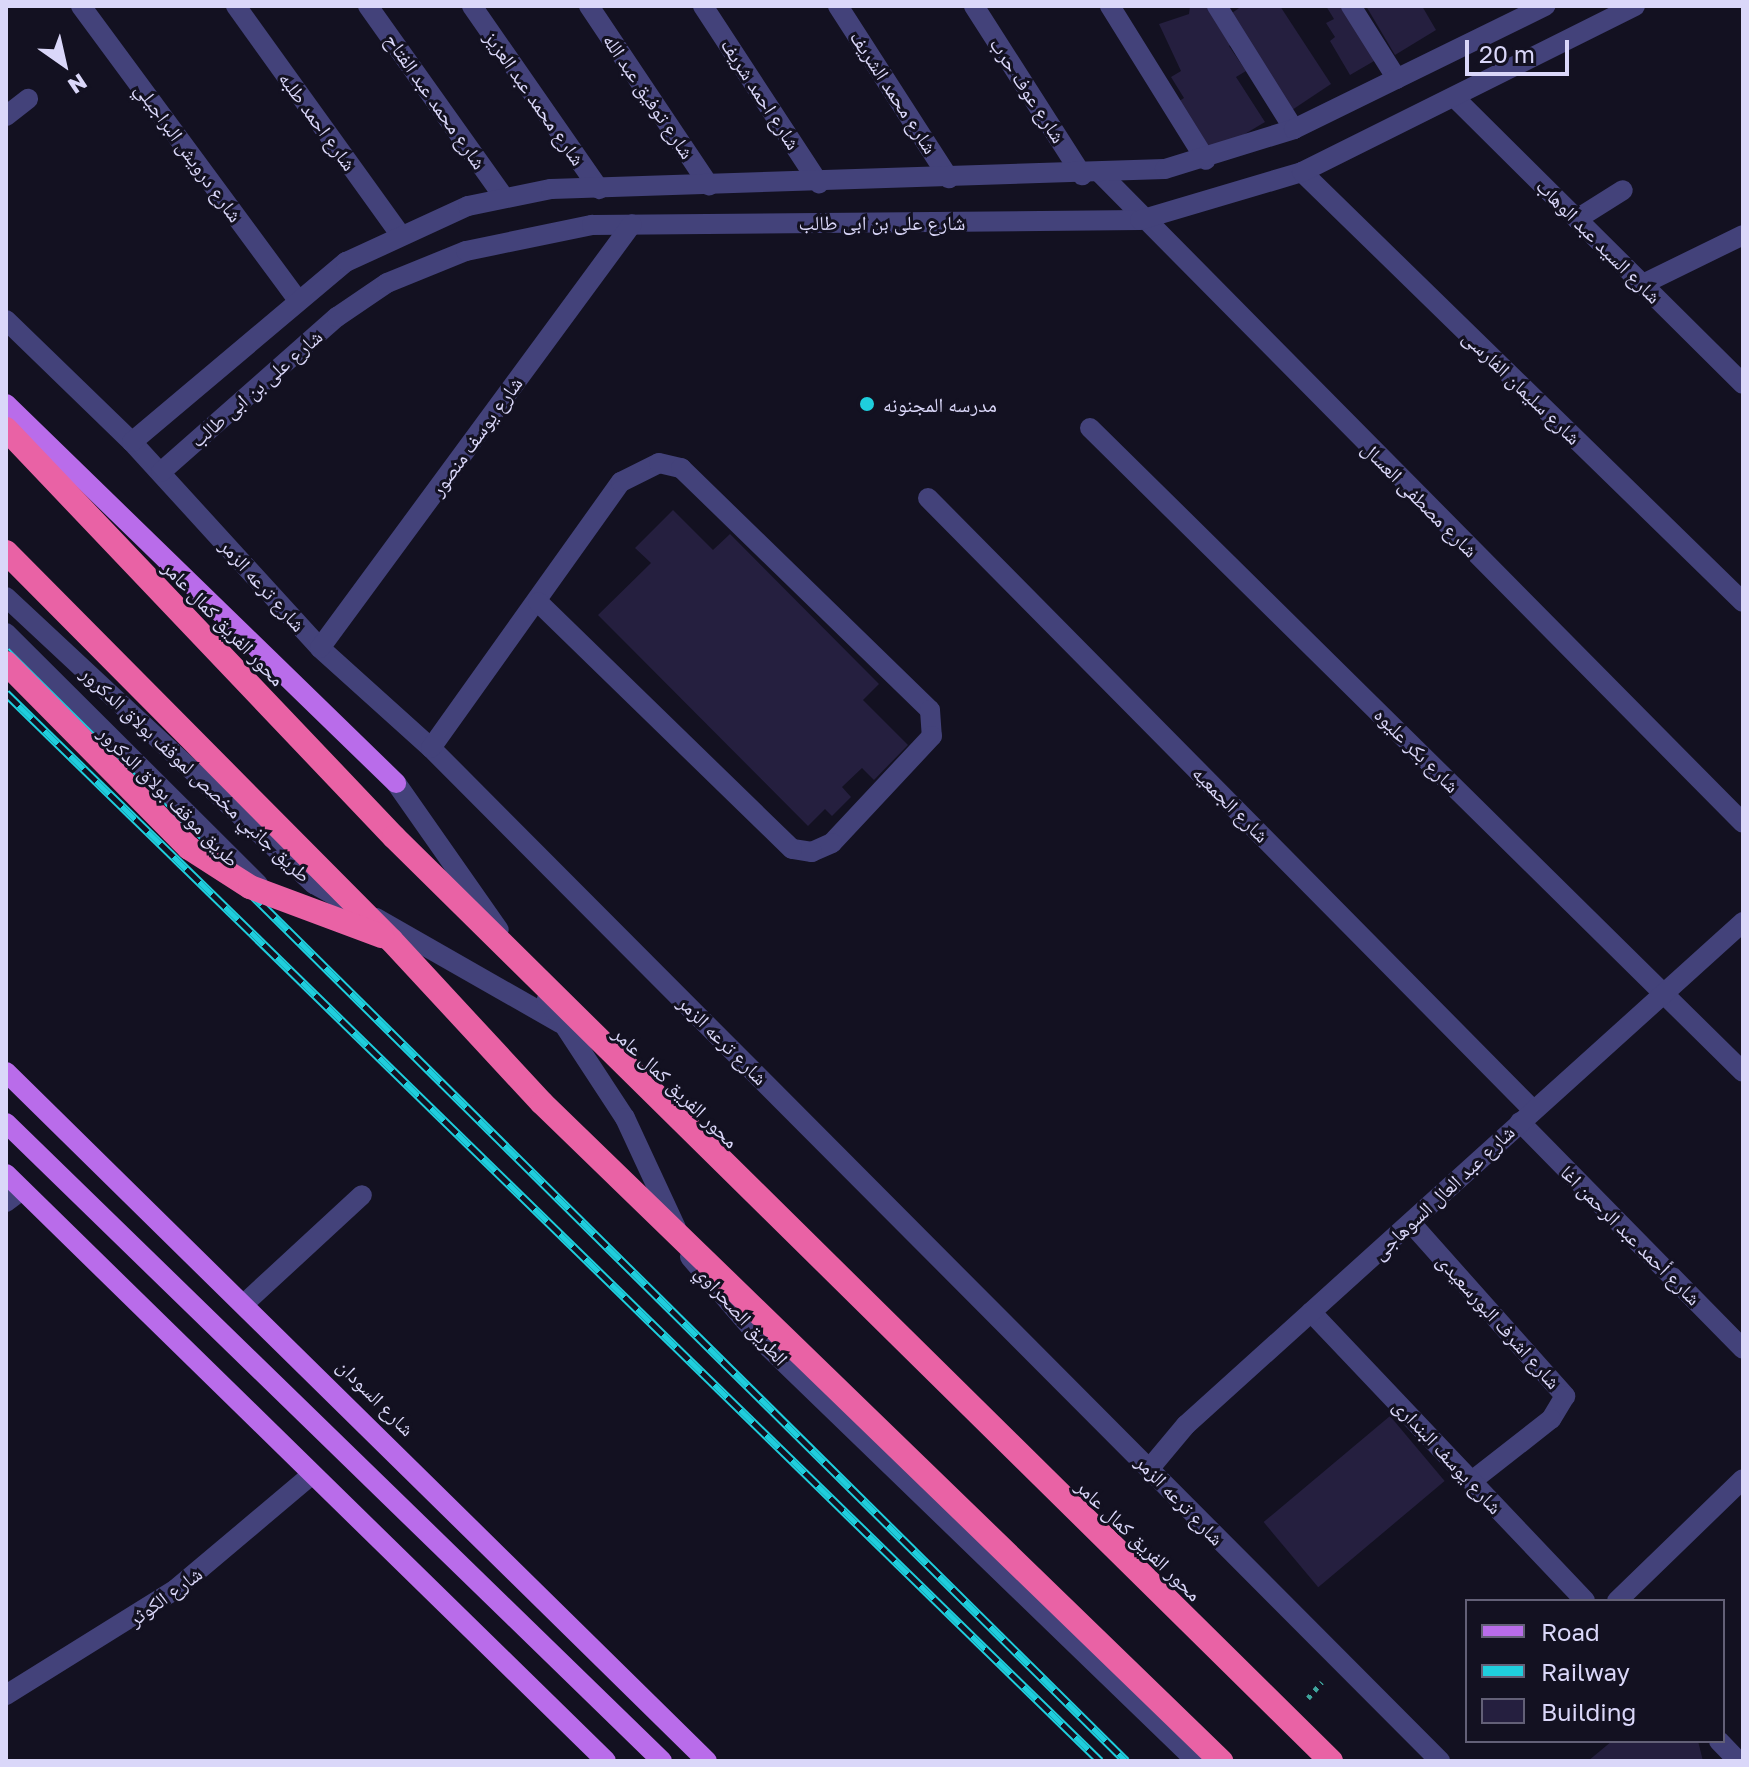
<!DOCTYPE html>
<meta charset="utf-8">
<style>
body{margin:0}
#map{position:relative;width:1749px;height:1767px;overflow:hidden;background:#131121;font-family:"Golos Text","Noto Naskh Arabic",sans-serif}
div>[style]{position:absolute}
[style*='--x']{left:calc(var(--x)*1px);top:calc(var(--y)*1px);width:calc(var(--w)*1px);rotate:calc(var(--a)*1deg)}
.building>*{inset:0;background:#251f3f;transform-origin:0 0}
.path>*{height:5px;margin-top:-2.5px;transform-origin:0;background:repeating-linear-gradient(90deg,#3fa59d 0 4px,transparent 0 10px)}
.minor>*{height:20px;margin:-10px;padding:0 10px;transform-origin:10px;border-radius:10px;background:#43427a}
.major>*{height:20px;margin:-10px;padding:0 10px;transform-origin:10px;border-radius:10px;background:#b96cea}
.highway>*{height:24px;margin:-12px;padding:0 12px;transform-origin:12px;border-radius:12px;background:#e962a5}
.rail>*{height:9px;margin-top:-4.5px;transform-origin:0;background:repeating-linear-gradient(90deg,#131121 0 18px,#1fcedd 0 36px);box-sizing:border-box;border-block:2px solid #1fcedd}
.highway-bridge>*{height:24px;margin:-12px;padding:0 12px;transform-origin:12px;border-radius:12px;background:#e962a5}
.dots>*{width:22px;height:22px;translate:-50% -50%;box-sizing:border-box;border:4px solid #131121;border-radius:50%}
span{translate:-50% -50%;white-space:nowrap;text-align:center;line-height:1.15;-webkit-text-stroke:6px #131121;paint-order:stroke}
.street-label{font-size:20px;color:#dad7f9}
.poi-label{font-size:20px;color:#dad7f9}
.left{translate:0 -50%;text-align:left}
.frame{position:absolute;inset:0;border:8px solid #dad7f9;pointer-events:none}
.legend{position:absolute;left:1465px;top:1599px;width:260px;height:144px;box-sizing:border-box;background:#131121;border:2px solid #636077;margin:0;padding:10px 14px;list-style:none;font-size:24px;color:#dad7f9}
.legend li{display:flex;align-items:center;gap:16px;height:40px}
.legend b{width:40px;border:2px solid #636077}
.north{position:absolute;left:24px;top:24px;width:80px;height:80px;-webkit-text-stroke:6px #131121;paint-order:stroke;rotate:146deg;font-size:22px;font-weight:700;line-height:32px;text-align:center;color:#dad7f9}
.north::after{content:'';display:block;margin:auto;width:28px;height:36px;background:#dad7f9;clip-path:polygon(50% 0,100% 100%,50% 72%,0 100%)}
.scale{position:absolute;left:1465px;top:40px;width:104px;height:36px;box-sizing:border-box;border:4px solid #dad7f9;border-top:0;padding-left:10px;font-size:24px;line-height:28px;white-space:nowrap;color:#dad7f9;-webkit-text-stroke:6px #131121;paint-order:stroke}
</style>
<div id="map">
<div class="building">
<i style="clip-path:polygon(1190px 6px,1212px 6px,1238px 39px,1229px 46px,1246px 71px,1236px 77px,1265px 122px,1208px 156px,1176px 103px,1184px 98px,1171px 77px,1181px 71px,1159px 24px,1189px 14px)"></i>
<i style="clip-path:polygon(1242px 6px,1280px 6px,1331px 84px,1292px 110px,1229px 15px)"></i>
<i style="clip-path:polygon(1326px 6px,1351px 6px,1381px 57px,1350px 75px,1330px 41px,1335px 37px,1326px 23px,1334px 19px)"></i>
<i style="clip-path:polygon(1366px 6px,1422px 6px,1436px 30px,1395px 55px)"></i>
<i style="clip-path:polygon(673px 510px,713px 550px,730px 534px,879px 684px,863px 700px,908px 745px,874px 780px,862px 768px,842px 787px,851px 797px,832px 816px,825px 809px,808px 826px,598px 615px,651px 563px,635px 548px)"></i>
<i style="left:1390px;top:1416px;width:85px;height:165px;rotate:50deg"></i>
<i style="clip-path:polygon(1612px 1741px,1698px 1741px,1703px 1761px,1588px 1761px)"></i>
</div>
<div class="path">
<i style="--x:1308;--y:1698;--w:21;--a:-49"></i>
</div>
<div class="minor">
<i style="--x:81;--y:6;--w:363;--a:53.6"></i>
<i style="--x:236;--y:6;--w:283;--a:54.3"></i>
<i style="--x:368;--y:6;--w:233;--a:54.6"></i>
<i style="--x:472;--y:6;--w:223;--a:55.2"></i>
<i style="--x:589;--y:6;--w:216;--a:56.2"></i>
<i style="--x:703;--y:6;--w:212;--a:56.8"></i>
<i style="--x:838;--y:6;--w:205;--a:57.2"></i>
<i style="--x:974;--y:6;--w:201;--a:57.4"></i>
<i style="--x:1110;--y:6;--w:181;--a:58.1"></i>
<i style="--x:1217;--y:6;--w:145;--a:58"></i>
<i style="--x:1351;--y:6;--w:86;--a:57.8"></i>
<i style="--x:1455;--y:98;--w:406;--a:44.8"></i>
<i style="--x:6;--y:116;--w:28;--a:-38"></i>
<i style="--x:1302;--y:172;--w:616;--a:44.28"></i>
<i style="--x:1100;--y:173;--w:914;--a:45.31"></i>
<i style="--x:1577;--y:219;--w:54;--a:-32.2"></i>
<i style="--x:1643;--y:284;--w:111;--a:-26.1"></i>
<i style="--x:6;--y:320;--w:175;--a:44.1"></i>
<i style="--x:132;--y:442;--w:279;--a:47.6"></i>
<i style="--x:320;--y:648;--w:149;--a:42"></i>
<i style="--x:431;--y:748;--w:1430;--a:45.11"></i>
<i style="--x:1090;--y:428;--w:917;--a:44.6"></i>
<i style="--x:132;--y:442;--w:280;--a:-40.1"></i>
<i style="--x:346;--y:262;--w:134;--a:-24.7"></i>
<i style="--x:468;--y:206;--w:85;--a:-11.6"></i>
<i style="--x:551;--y:189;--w:614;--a:-1.87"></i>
<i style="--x:1165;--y:169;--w:135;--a:-17.2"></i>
<i style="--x:1294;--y:129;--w:280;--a:-26.1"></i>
<i style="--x:161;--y:472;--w:235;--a:-41.4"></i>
<i style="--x:337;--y:317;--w:60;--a:-34.2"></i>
<i style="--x:387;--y:283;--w:85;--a:-22.1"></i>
<i style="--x:466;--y:251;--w:129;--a:-11.7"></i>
<i style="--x:592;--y:225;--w:548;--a:-0.52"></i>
<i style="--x:1140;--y:220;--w:169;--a:-16.5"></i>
<i style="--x:1302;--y:172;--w:372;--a:-26.5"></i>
<i style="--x:928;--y:498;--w:861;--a:45.33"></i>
<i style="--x:6;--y:597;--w:421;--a:43"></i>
<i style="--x:314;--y:884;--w:39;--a:29"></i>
<i style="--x:6;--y:633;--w:356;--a:44.9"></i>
<i style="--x:320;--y:648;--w:526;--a:-53.65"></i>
<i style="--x:431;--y:748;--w:327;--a:-54.5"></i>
<i style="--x:621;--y:482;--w:42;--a:-26.6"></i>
<i style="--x:659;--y:463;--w:23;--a:13"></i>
<i style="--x:681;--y:468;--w:347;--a:44.2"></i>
<i style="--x:930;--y:710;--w:26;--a:86"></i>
<i style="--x:932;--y:736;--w:146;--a:133.1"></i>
<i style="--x:832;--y:843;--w:22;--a:156"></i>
<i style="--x:812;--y:852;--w:20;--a:-171"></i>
<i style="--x:792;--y:849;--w:354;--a:-135.8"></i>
<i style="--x:396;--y:783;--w:179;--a:55"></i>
<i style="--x:376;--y:918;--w:212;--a:29.7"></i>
<i style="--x:547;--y:999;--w:142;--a:56.8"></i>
<i style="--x:625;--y:1118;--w:121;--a:65.1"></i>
<i style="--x:1520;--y:1122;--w:318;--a:45.5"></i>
<i style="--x:6;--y:1202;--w:20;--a:-37"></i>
<i style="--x:1411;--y:1223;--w:232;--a:48.3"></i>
<i style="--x:1565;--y:1396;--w:27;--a:121"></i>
<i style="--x:1551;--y:1419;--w:100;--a:141.9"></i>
<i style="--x:690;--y:1257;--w:115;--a:49.2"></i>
<i style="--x:765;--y:1344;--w:600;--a:44.05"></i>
<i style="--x:245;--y:1303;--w:159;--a:-42.7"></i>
<i style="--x:1311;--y:1312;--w:398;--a:46.5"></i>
<i style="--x:1150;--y:1468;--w:56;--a:-50.1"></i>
<i style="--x:1186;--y:1425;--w:751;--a:-42.08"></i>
<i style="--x:1617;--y:1601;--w:175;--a:-44.1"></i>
<i style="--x:6;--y:1695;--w:200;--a:-31.9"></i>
<i style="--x:176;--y:1589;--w:174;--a:-40.1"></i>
<i style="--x:1719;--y:1741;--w:28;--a:46"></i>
</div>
<div class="major">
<i style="--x:6;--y:404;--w:544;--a:44.18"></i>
<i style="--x:6;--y:1072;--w:983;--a:44.51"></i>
<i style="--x:6;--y:1123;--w:915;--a:44.2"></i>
<i style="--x:6;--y:1174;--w:839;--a:44.37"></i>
</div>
<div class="highway">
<i style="--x:6;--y:429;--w:563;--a:46.44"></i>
</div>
<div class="rail">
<i style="--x:6;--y:651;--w:1577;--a:44.74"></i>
<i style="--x:6;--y:693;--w:1529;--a:44.31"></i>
</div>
<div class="highway-bridge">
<i style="--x:6;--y:552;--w:547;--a:45.22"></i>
<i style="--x:391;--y:940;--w:222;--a:47.2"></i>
<i style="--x:542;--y:1103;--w:946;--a:44.1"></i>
<i style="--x:6;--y:663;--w:260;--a:45.3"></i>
<i style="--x:189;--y:848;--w:72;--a:32.6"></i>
<i style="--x:250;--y:887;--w:141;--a:20.4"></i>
<i style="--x:394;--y:837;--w:1316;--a:44.6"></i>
</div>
<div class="dots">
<i style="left:867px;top:404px;background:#1fcedd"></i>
</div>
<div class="street-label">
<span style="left:1028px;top:90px;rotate:57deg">شارع عوف حرب</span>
<span style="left:894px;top:92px;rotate:57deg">شارع محمد الشريف</span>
<span style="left:761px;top:94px;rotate:57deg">شارع احمد شريف</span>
<span style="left:649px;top:96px;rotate:56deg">شارع توفيق عبد الله</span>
<span style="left:535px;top:98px;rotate:55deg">شارع محمد عبد العزيز</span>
<span style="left:436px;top:101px;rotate:55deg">شارع محمد عبد الفتاح</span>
<span style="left:318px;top:121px;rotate:54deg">شارع احمد طلبه</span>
<span style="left:189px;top:152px;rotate:54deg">شارع درويش البراجيلي</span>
<span style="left:882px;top:222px">شارع على بن ابى طالب</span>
<span style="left:1599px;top:241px;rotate:45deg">شارع السيد عبد الوهاب</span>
<span style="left:1522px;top:387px;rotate:44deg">شارع سليمان الفارسى</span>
<span style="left:256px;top:388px;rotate:-41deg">شارع على بن ابى طالب</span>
<span style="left:476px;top:436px;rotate:-54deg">شارع يوسف منصور</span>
<span style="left:1420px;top:499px;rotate:45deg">شارع مصطفى العسال</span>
<span style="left:263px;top:585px;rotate:48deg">شارع ترعه الزمر</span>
<span style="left:224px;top:623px;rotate:46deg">محور الفريق كمال عامر</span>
<span style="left:1417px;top:750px;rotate:45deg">شارع بكر عليوه</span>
<span style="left:196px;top:774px;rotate:43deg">طريق جانبي مخصص لموقف بولاق الدكرور</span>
<span style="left:169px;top:796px;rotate:45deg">طريق موقف بولاق الدكرور</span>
<span style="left:1231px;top:804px;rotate:45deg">شارع الجمعيه</span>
<span style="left:723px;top:1040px;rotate:45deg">شارع ترعه الزمر</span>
<span style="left:676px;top:1087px;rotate:44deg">محور الفريق كمال عامر</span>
<span style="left:1443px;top:1192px;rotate:-43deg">شارع عبد العال السوهاجى</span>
<span style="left:1631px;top:1235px;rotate:45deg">شارع أحمد عبد الرحمن اغا</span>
<span style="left:742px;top:1315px;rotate:48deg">الطريق الصحراوي</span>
<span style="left:1499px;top:1321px;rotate:48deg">شارع اشرف البورسعيدى</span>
<span style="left:376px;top:1397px;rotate:45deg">شارع السودان</span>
<span style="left:1448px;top:1456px;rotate:47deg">شارع يوسف البندارى</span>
<span style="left:1180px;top:1500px;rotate:46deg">شارع ترعه الزمر</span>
<span style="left:1139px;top:1540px;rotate:44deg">محور الفريق كمال عامر</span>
<span style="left:165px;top:1596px;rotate:-36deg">شارع الكوثر</span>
</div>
<div class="poi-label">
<span class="left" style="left:883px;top:404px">مدرسه المجنونه</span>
</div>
<div class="frame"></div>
<ul class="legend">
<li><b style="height:10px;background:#b96cea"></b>Road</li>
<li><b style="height:10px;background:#1fcedd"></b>Railway</li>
<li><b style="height:22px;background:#251f3f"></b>Building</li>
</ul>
<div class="north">N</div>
<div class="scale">20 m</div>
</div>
